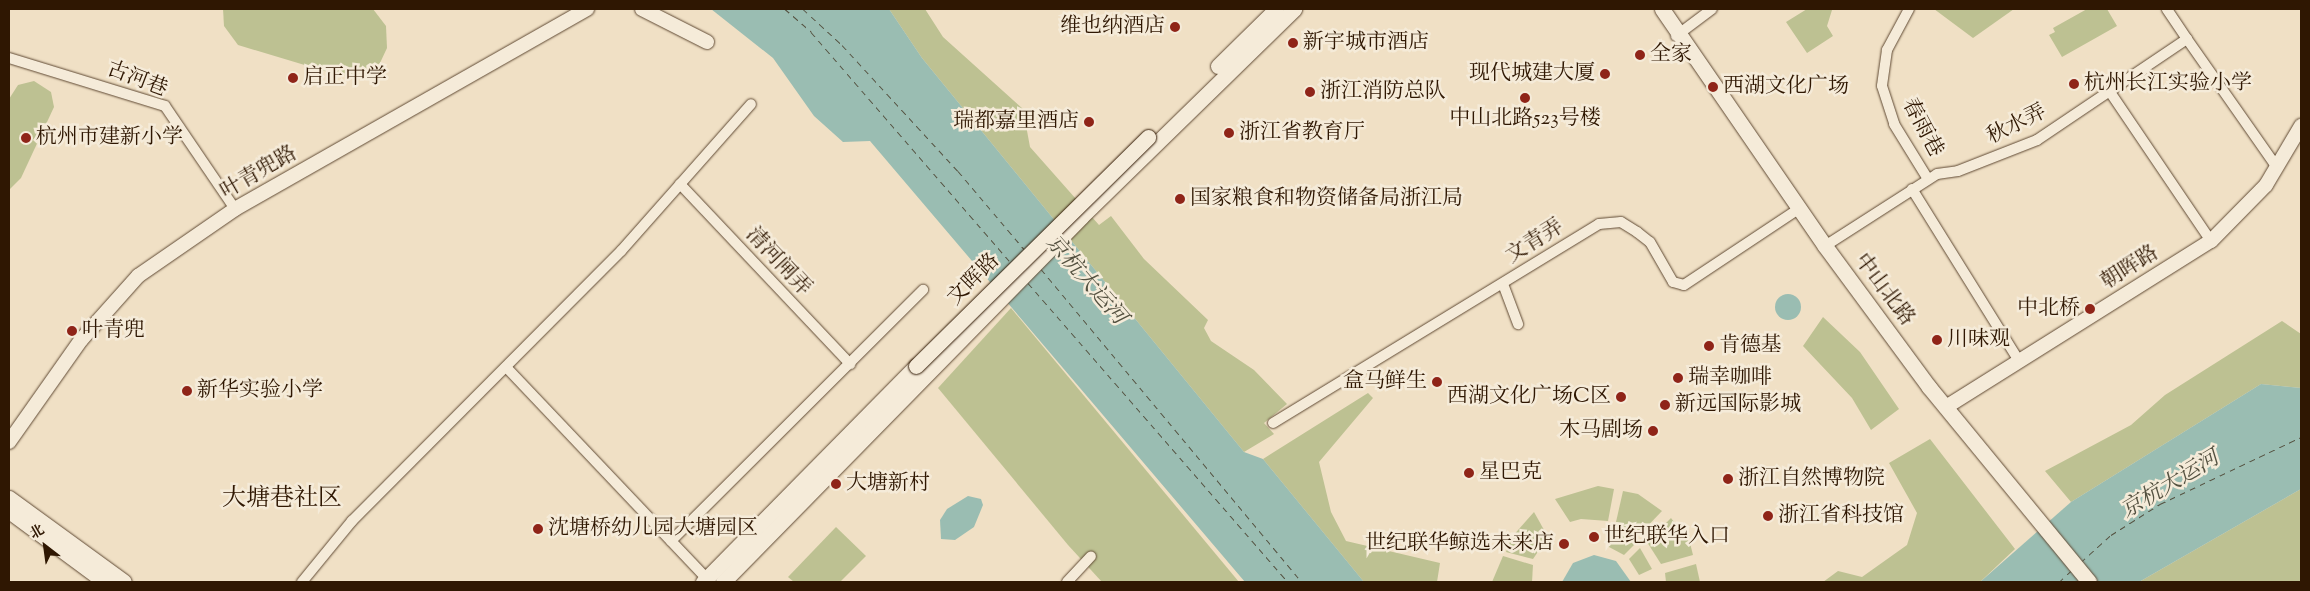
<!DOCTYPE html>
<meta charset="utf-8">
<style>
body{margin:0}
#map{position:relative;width:2310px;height:591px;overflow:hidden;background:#f0e0c5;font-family:"Sorts Mill Goudy","Noto Serif SC",serif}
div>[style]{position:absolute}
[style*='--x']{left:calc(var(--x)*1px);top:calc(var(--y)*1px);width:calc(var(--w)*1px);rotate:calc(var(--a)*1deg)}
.green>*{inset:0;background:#bdc192}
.water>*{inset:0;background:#9abdb2}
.round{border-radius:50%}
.ferry>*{height:1px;margin-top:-0.5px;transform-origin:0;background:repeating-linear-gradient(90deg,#545140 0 6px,transparent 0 11px)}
.roads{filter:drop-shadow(0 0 1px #5f4933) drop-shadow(0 0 1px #5f4933)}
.minor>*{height:10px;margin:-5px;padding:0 5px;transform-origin:5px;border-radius:5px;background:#f5ebd9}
.tertiary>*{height:14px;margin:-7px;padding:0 7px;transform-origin:7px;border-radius:7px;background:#f5ebd9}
.secondary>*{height:15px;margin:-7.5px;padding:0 7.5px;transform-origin:7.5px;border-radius:7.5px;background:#f5ebd9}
.bridges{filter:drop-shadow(0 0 1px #2f1702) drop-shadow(0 0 1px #2f1702)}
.secondary-bridge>*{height:15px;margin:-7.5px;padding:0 7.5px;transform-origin:7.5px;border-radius:7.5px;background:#f5ebd9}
.dots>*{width:14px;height:14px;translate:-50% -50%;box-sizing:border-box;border:2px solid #f5ebd9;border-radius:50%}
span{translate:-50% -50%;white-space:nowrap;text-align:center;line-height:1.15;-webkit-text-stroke:5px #f5ebd9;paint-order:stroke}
.poi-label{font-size:21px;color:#2f1702}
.right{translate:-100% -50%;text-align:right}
.left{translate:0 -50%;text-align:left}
.street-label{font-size:21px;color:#2f1702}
.water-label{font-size:22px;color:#545140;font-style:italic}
.quarter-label{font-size:24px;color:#2f1702}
.frame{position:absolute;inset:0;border:10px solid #2f1702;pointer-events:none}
.north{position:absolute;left:20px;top:521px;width:50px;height:50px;-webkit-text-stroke:4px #f5ebd9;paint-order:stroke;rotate:330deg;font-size:14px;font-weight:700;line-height:20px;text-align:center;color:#2f1702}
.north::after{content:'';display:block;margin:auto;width:18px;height:22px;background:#2f1702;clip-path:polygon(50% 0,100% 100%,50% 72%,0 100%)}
</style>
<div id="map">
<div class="green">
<i style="clip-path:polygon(223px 9px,373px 9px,386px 26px,387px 48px,380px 63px,368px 72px,341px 76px,238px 45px,224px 26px)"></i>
<i style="clip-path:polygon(889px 9px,925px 9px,943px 37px,1023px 109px,1030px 147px,1099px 225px,1111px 216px,1144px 259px,1208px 320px,1204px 328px,1211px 341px,1254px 370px,1287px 404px,1264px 423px,1274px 434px,1244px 452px,922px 58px)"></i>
<i style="clip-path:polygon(1807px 9px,1839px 9px,1832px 10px,1827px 26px,1833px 36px,1807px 53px,1786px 22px)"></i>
<i style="clip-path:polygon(1934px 9px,2014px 9px,1973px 38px)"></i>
<i style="clip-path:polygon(2087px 9px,2107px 9px,2117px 26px,2062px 57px,2049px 35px,2055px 32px,2053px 28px)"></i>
<i style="clip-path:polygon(34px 81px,51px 92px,54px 107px,21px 178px,9px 190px,9px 99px,18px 85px)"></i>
<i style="clip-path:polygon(1011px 308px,1239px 582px,1102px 582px,1068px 545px,938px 388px)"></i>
<i style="clip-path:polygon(1823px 317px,1860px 352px,1899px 409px,1871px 430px,1852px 398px,1803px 346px)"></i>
<i style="clip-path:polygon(2282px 321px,2301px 334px,2301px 388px,2261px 384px,2071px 502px,2045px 471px,2131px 425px,2165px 395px)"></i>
<i style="clip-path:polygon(1368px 393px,1373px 398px,1319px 462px,1331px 512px,1346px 541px,1440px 563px,1437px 582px,1364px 582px,1263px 459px)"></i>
<i style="clip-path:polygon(1930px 439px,2015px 549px,1980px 582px,1823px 582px,1838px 571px,1862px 577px,1907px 545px,1917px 513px,1889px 463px)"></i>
<i style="clip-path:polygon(1598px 486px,1614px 489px,1608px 521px,1581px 519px,1570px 522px,1555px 499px)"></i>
<i style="clip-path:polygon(2301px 489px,2301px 582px,2139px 582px)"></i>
<i style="clip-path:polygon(1623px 491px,1638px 494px,1662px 511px,1639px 535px,1616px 522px)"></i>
<i style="clip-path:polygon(1534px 512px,1548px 537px,1533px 559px,1506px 552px,1511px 538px)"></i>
<i style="clip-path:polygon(1671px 518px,1690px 543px,1693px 555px,1661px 564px,1647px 542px)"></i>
<i style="clip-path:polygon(836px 527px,866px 556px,840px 582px,794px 582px,788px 577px)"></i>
<i style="clip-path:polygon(1613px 532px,1627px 537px,1636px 543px,1624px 555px,1609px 547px)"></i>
<i style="clip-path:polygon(1640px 548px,1652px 569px,1639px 575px,1629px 559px)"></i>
<i style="clip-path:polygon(1503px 556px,1533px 565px,1532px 582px,1492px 582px)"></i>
<i style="clip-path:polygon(1696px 564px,1700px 582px,1666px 582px,1665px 573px)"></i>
</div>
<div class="water">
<i style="clip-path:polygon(711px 9px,889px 9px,922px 58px,1244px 452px,1263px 459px,1364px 582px,1245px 582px,870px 141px,843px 142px,814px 116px,773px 58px)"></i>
<i class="round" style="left:1775px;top:294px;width:26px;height:26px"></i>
<i style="clip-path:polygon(2261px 384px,2301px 388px,2301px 489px,2139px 582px,1980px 582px,2071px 502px)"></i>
<i style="clip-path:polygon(968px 496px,981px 499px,983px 505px,974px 527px,955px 540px,941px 539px,940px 520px,947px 509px)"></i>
<i style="clip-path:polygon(1594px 555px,1616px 561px,1631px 582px,1562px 582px,1573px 563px)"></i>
</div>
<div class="ferry">
<i style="--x:785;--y:9;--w:35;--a:41"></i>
<i style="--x:811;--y:32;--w:306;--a:49.1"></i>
<i style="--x:803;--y:9;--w:53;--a:42.7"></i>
<i style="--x:842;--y:45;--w:171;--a:47.4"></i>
<i style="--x:958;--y:171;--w:102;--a:49.8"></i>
<i style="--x:1041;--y:269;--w:408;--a:50.2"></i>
<i style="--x:1028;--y:283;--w:396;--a:49"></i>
<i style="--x:2081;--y:562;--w:40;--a:-42"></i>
<i style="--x:2111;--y:535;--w:58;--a:-32.3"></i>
<i style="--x:2160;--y:504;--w:156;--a:-25.4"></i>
<i style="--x:2059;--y:582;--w:16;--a:-43"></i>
</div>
<div class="roads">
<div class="minor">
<i style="--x:1909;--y:9;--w:47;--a:118.2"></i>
<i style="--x:1887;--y:50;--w:36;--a:98"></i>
<i style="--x:1882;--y:86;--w:40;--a:72"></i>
<i style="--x:1894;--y:124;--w:65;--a:58.3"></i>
<i style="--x:1676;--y:36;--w:45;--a:-36.9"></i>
<i style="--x:2187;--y:39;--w:155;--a:55"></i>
<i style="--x:9;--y:58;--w:163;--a:17.1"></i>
<i style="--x:165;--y:106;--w:125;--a:55.8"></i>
<i style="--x:2110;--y:92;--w:180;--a:55.9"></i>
<i style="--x:680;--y:184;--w:248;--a:46.6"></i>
<i style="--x:1912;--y:189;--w:203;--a:58.1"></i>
<i style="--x:1825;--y:246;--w:133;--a:-32.7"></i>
<i style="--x:1937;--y:174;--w:21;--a:-8"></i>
<i style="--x:1958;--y:171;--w:85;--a:-21.4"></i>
<i style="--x:2037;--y:140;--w:181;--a:-34"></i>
<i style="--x:2187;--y:39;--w:36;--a:-124"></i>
<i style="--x:1503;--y:284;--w:43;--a:69.4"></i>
<i style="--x:506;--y:367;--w:291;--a:46.5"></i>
<i style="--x:1273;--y:423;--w:382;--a:-31.4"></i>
<i style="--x:1599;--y:224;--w:22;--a:-5"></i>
<i style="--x:1621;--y:222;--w:19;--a:32"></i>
<i style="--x:1637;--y:232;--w:16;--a:38"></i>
<i style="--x:1650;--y:242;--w:46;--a:60.1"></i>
<i style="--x:1673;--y:282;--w:11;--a:15"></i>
<i style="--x:1684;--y:285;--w:139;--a:-33.6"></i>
<i style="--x:671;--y:541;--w:356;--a:-44.9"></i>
<i style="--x:302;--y:582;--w:79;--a:-50.7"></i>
<i style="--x:352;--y:521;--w:381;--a:-45.1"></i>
<i style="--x:621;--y:251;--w:196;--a:-48.5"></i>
<i style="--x:1067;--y:582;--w:35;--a:-47"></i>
</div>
<div class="tertiary">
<i style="--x:642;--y:9;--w:73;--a:26.9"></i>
<i style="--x:1946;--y:407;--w:313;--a:-32.1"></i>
<i style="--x:2211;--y:241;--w:78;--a:-45.5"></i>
<i style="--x:2266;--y:185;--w:69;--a:-59.3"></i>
<i style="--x:9;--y:442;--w:125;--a:-54.8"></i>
<i style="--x:81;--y:340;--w:86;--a:-48.3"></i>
<i style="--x:138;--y:276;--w:118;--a:-34.6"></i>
<i style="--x:235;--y:209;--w:405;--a:-29.6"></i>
</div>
<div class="secondary">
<i style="--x:1662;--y:9;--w:288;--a:55.5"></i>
<i style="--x:1825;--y:246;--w:175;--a:53.6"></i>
<i style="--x:1929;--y:387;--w:252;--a:50.6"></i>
<i style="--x:1218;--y:66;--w:81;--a:-44.5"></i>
<i style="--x:9;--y:498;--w:142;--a:36.1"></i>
<i style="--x:9;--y:511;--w:119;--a:36.5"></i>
<i style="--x:703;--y:582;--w:303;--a:-45.4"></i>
<i style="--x:723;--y:582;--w:511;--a:-45.55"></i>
<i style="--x:1081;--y:217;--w:298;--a:-44.3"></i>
</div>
</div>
<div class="bridges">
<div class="secondary-bridge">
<i style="--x:916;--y:366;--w:326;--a:-44.6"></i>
</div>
</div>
<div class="dots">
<i style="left:1175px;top:27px;background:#8f2418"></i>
<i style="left:1293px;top:43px;background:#8f2418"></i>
<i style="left:1640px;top:55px;background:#8f2418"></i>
<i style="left:1605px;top:74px;background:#8f2418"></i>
<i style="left:293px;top:78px;background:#8f2418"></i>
<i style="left:2074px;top:84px;background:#8f2418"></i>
<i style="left:1713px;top:87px;background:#8f2418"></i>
<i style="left:1310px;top:92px;background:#8f2418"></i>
<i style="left:1525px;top:98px;background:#8f2418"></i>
<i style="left:1089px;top:122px;background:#8f2418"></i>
<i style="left:1229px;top:133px;background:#8f2418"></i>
<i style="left:26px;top:138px;background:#8f2418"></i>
<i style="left:1180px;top:199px;background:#8f2418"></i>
<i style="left:2090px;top:309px;background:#8f2418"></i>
<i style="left:72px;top:331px;background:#8f2418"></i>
<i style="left:1937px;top:340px;background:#8f2418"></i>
<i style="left:1709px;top:346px;background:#8f2418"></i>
<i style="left:1678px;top:378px;background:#8f2418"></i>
<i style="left:1437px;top:382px;background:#8f2418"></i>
<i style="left:187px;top:391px;background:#8f2418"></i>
<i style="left:1621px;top:397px;background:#8f2418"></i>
<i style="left:1665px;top:405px;background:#8f2418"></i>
<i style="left:1653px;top:431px;background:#8f2418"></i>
<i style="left:1469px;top:473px;background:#8f2418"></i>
<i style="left:1728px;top:479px;background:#8f2418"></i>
<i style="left:836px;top:484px;background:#8f2418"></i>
<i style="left:1768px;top:516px;background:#8f2418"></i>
<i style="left:538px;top:529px;background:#8f2418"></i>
<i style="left:1594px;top:537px;background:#8f2418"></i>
<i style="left:1564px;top:544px;background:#8f2418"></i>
</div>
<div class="poi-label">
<span class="right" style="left:1165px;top:27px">维也纳酒店</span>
<span class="left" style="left:1303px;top:43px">新宇城市酒店</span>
<span class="left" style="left:1650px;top:55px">全家</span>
<span class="right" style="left:1595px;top:74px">现代城建大厦</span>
<span class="left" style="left:303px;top:78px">启正中学</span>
<span class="left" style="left:2084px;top:84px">杭州长江实验小学</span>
<span class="left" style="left:1723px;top:87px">西湖文化广场</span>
<span class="left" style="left:1320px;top:92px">浙江消防总队</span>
<span style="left:1525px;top:119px">中山北路523号楼</span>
<span class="right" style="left:1079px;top:122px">瑞都嘉里酒店</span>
<span class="left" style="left:1239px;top:133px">浙江省教育厅</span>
<span class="left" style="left:36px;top:138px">杭州市建新小学</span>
<span class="left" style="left:1190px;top:199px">国家粮食和物资储备局浙江局</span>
<span class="right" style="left:2080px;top:309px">中北桥</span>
<span class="left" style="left:82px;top:331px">叶青兜</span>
<span class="left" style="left:1947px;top:340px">川味观</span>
<span class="left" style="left:1719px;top:346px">肯德基</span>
<span class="left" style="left:1688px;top:378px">瑞幸咖啡</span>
<span class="right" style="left:1427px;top:382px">盒马鲜生</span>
<span class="left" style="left:197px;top:391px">新华实验小学</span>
<span class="right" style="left:1611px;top:397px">西湖文化广场C区</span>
<span class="left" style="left:1675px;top:405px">新远国际影城</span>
<span class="right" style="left:1643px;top:431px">木马剧场</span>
<span class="left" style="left:1479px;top:473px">星巴克</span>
<span class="left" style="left:1738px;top:479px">浙江自然博物院</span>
<span class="left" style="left:846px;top:484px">大塘新村</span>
<span class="left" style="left:1778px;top:516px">浙江省科技馆</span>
<span class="left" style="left:548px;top:529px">沈塘桥幼儿园大塘园区</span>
<span class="left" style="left:1604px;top:537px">世纪联华入口</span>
<span class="right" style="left:1554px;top:544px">世纪联华鲸选未来店</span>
</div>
<div class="street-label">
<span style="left:137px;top:80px;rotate:21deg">古河巷</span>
<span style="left:2017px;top:125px;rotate:-26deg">秋水弄</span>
<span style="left:1922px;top:128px;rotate:62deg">春雨巷</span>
<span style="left:259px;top:173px;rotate:-30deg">叶青兜路</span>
<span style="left:1535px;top:242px;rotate:-32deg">文青弄</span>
<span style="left:778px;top:262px;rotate:47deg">清河闸弄</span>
<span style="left:2130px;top:268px;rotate:-32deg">朝晖路</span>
<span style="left:974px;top:280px;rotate:-45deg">文晖路</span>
<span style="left:1884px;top:290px;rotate:53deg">中山北路</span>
</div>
<div class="water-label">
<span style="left:1085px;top:281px;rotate:49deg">京杭大运河</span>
<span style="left:2171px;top:486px;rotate:-31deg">京杭大运河</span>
</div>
<div class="quarter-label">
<span style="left:282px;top:500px">大塘巷社区</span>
</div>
<div class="frame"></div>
<div class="north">北</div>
</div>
